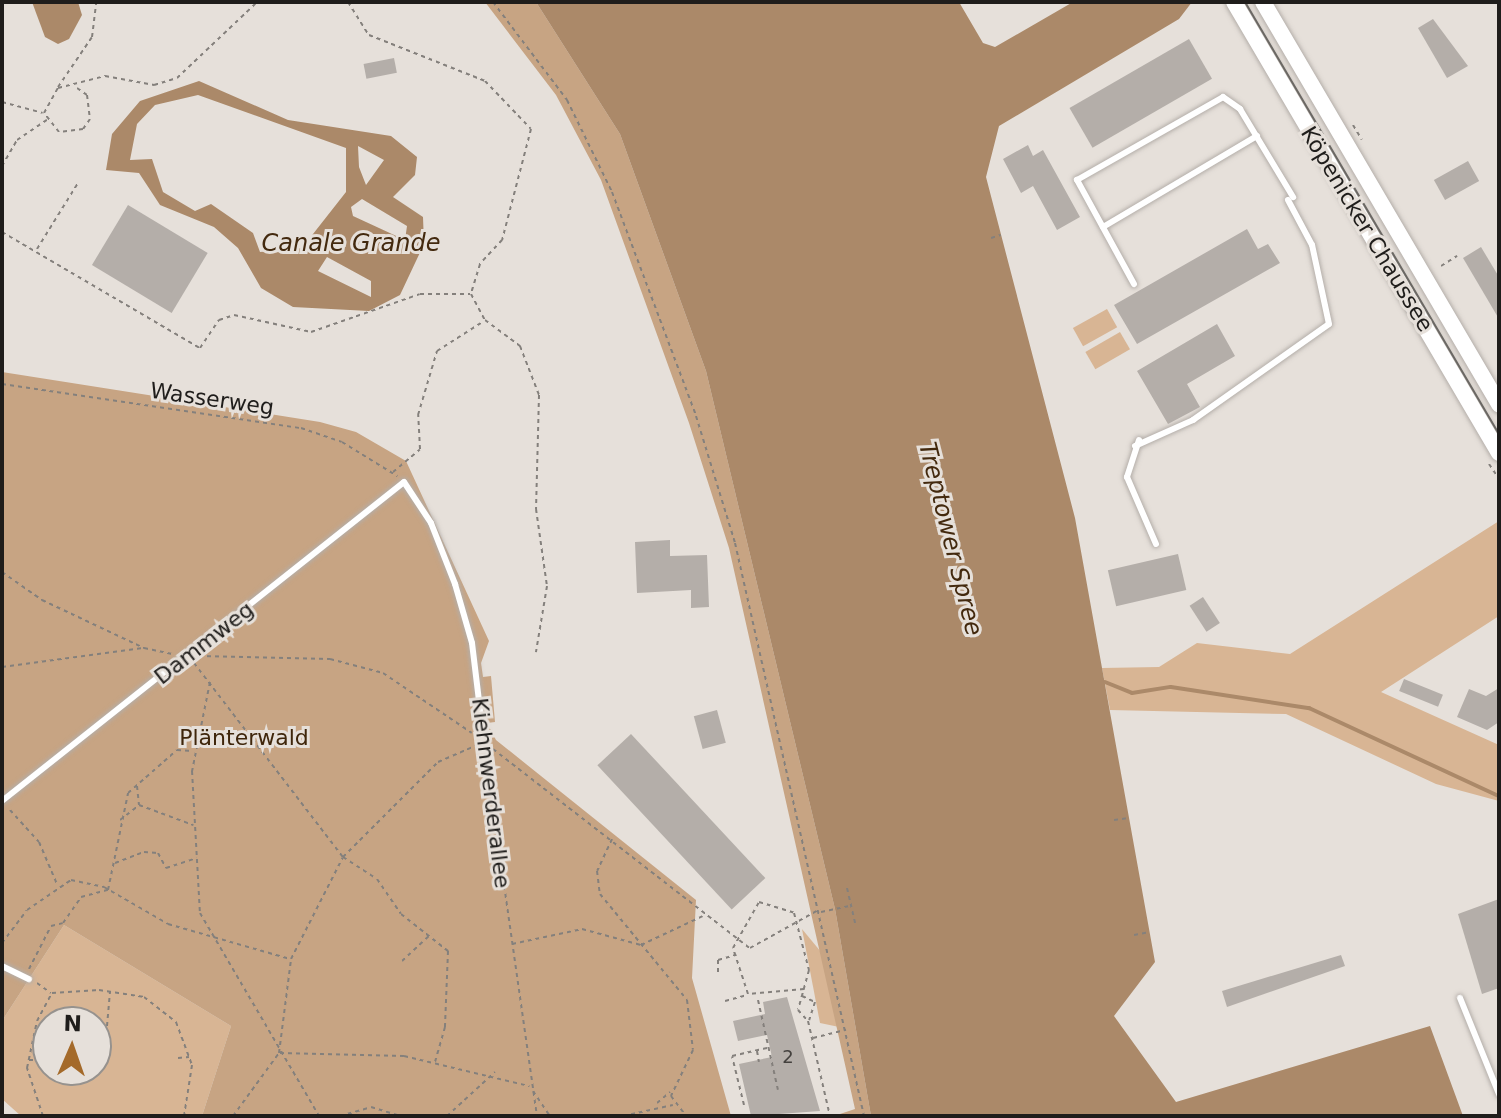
<!DOCTYPE html>
<meta charset="utf-8">
<style>
body{margin:0}
#map{position:relative;width:1501px;height:1118px;overflow:hidden;background:#e6e0da;font-family:"DejaVu Sans",sans-serif}
div>[style]{position:absolute}
[style*='--x']{left:calc(var(--x)*1px);top:calc(var(--y)*1px);width:calc(var(--w)*1px);rotate:calc(var(--a)*1deg)}
.green>*{inset:0;background:#d8b594;transform-origin:0 0}
.forest>*{inset:0;background:#c7a483}
.water>*{inset:0;background:#ab8969}
.stream>*{height:4px;margin:-2px;padding:0 2px;transform-origin:2px;border-radius:2px;background:#ab8969}
.building>*{inset:0;background:#b4aea9;transform-origin:0 0}
.path>*{height:2px;margin-top:-1px;transform-origin:0;background:repeating-linear-gradient(90deg,#84807c 0 4px,transparent 0 8px)}
.roads{filter:drop-shadow(0 0 2px #b4aea9) drop-shadow(0 0 2px #b4aea9)}
.lane>*{height:6px;margin:-3px;padding:0 3px;transform-origin:3px;border-radius:3px;background:#fff}
.secondary>*{height:16px;margin:-8px;padding:0 8px;transform-origin:8px;border-radius:8px;background:#fff}
.tram>*{height:2px;margin:-1px;padding:0 1px;transform-origin:1px;border-radius:1px;background:#6b6864}
span{translate:-50% -50%;white-space:nowrap;text-align:center;line-height:1.15;-webkit-text-stroke:6px #e6e0da;paint-order:stroke}
.number-label{font-size:18px;color:#44413e}
.number-label span{-webkit-text-stroke-width:0}
.street-label{font-size:22px;color:#1f1d1b}
.park-label{font-size:22px;color:#3f260b}
.water-label{font-size:24px;color:#43290e;font-style:italic}
.frame{position:absolute;inset:0;border:4px solid #1f1d1b;pointer-events:none}
.north{position:absolute;left:32px;top:1006px;width:80px;height:80px;box-sizing:border-box;background:#e6e0da;border:2px solid #96928e;border-radius:50%;rotate:2deg;font-size:22px;font-weight:700;line-height:32px;text-align:center;color:#1f1d1b}
.north::after{content:'';display:block;margin:auto;width:28px;height:36px;background:#a46a2a;clip-path:polygon(50% 0,100% 100%,50% 72%,0 100%)}
</style>
<div id="map">
<div class="green">
<i style="left:1107px;top:309px;width:21px;height:39px;rotate:61deg"></i>
<i style="left:1120px;top:332px;width:20px;height:40px;rotate:60deg"></i>
<i style="clip-path:polygon(1499px 521px,1499px 616px,1381px 692px,1499px 745px,1499px 801px,1436px 784px,1286px 714px,1110px 710px,1102px 668px,1159px 667px,1197px 643px,1290px 654px)"></i>
<i style="clip-path:polygon(evenodd,64px 925px,231px 1026px,202px 1116px,21px 1116px,2px 1099px,2px 1021px,64px 925px,48px 1022px,96px 1022px,96px 1070px,48px 1070px,48px 1022px)"></i>
<i style="clip-path:polygon(802px 929px,826px 958px,844px 1028px,820px 1023px)"></i>
</div>
<div class="forest">
<i style="clip-path:polygon(485px 2px,536px 2px,620px 134px,706px 371px,835px 909px,871px 1116px,834px 1116px,855px 1109px,729px 548px,689px 423px,601px 180px,556px 95px)"></i>
<i style="clip-path:polygon(2px 372px,320px 422px,356px 432px,406px 461px,489px 641px,481px 663px,483px 677px,491px 676px,495px 722px,487px 723px,496px 740px,696px 900px,692px 978px,731px 1116px,202px 1116px,231px 1026px,64px 925px,2px 1021px)"></i>
</div>
<div class="water">
<i style="clip-path:polygon(32px 2px,78px 2px,82px 15px,69px 39px,58px 44px,45px 37px)"></i>
<i style="clip-path:polygon(536px 2px,959px 2px,983px 43px,995px 47px,1073px 2px,1192px 2px,1179px 19px,999px 126px,986px 177px,1075px 518px,1155px 962px,1114px 1016px,1176px 1102px,1430px 1026px,1463px 1116px,871px 1116px,835px 909px,706px 371px,620px 134px)"></i>
<i style="clip-path:polygon(evenodd,199px 81px,288px 120px,391px 136px,417px 157px,415px 175px,393px 197px,423px 217px,424px 244px,400px 295px,369px 311px,293px 307px,261px 288px,238px 248px,214px 227px,160px 205px,139px 173px,106px 170px,112px 134px,140px 101px,199px 81px,198px 95px,346px 148px,346px 192px,302px 248px,260px 252px,253px 233px,211px 204px,195px 211px,163px 192px,152px 159px,130px 160px,137px 124px,155px 105px,198px 95px,199px 81px,358px 146px,384px 160px,366px 185px,359px 167px,358px 146px,199px 81px,362px 199px,407px 226px,405px 240px,353px 216px,351px 207px,362px 199px,199px 81px,327px 257px,371px 281px,371px 297px,318px 271px,327px 257px)"></i>
</div>
<div class="stream">
<i style="--x:1105;--y:682;--w:29;--a:22"></i>
<i style="--x:1132;--y:693;--w:39;--a:-9"></i>
<i style="--x:1171;--y:687;--w:140;--a:8.7"></i>
<i style="--x:1309;--y:708;--w:209;--a:24.9"></i>
</div>
<div class="building">
<i style="clip-path:polygon(1433px 19px,1468px 66px,1447px 78px,1418px 28px)"></i>
<i style="left:1189px;top:39px;width:46px;height:138px;rotate:60deg"></i>
<i style="left:394px;top:58px;width:15px;height:31px;rotate:79deg"></i>
<i style="clip-path:polygon(1028px 145px,1033px 156px,1043px 150px,1080px 217px,1057px 230px,1033px 186px,1021px 193px,1003px 159px)"></i>
<i style="left:1468px;top:161px;width:23px;height:39px;rotate:61deg"></i>
<i style="left:128px;top:205px;width:93px;height:70px;rotate:31deg"></i>
<i style="clip-path:polygon(1247px 229px,1258px 249px,1268px 244px,1280px 263px,1137px 344px,1114px 305px)"></i>
<i style="clip-path:polygon(1481px 247px,1499px 277px,1499px 319px,1463px 258px)"></i>
<i style="clip-path:polygon(1217px 324px,1235px 356px,1187px 384px,1200px 407px,1168px 424px,1137px 371px)"></i>
<i style="clip-path:polygon(670px 540px,670px 556px,707px 555px,709px 607px,691px 608px,691px 590px,637px 593px,635px 542px)"></i>
<i style="left:1178px;top:554px;width:37px;height:72px;rotate:77deg"></i>
<i style="left:1203px;top:597px;width:31px;height:16px;rotate:57deg"></i>
<i style="left:1404px;top:679px;width:42px;height:13px;rotate:22deg"></i>
<i style="clip-path:polygon(1499px 688px,1499px 722px,1487px 730px,1457px 717px,1469px 689px,1486px 696px)"></i>
<i style="left:717px;top:710px;width:34px;height:24px;rotate:75deg"></i>
<i style="left:631px;top:734px;width:197px;height:46px;rotate:47deg"></i>
<i style="clip-path:polygon(1499px 899px,1499px 988px,1482px 994px,1458px 914px)"></i>
<i style="clip-path:polygon(1341px 955px,1345px 966px,1227px 1007px,1222px 991px)"></i>
<i style="clip-path:polygon(787px 997px,820px 1111px,751px 1116px,739px 1064px,772px 1057px,767px 1035px,738px 1041px,733px 1021px,765px 1014px,763px 1002px)"></i>
</div>
<div class="path">
<i style="--x:348;--y:2;--w:39;--a:58"></i>
<i style="--x:369;--y:35;--w:125;--a:21.6"></i>
<i style="--x:485;--y:81;--w:66;--a:46.2"></i>
<i style="--x:531;--y:129;--w:115;--a:104.6"></i>
<i style="--x:502;--y:240;--w:33;--a:133"></i>
<i style="--x:480;--y:264;--w:31;--a:107"></i>
<i style="--x:471;--y:294;--w:30;--a:62"></i>
<i style="--x:485;--y:320;--w:44;--a:36.6"></i>
<i style="--x:520;--y:346;--w:53;--a:68.8"></i>
<i style="--x:539;--y:395;--w:114;--a:91.5"></i>
<i style="--x:536;--y:509;--w:78;--a:81.9"></i>
<i style="--x:547;--y:586;--w:67;--a:99.5"></i>
<i style="--x:493;--y:2;--w:123;--a:52.9"></i>
<i style="--x:567;--y:100;--w:102;--a:63.9"></i>
<i style="--x:612;--y:192;--w:239;--a:69.4"></i>
<i style="--x:696;--y:416;--w:133;--a:72.9"></i>
<i style="--x:735;--y:543;--w:587;--a:77.31"></i>
<i style="--x:58;--y:87;--w:60;--a:-55.8"></i>
<i style="--x:92;--y:37;--w:35;--a:-83"></i>
<i style="--x:77;--y:88;--w:12;--a:35"></i>
<i style="--x:87;--y:95;--w:24;--a:83"></i>
<i style="--x:90;--y:119;--w:12;--a:125"></i>
<i style="--x:83;--y:129;--w:24;--a:173"></i>
<i style="--x:59;--y:132;--w:24;--a:-128"></i>
<i style="--x:44;--y:113;--w:29;--a:-61"></i>
<i style="--x:58;--y:88;--w:49;--a:-14.3"></i>
<i style="--x:105;--y:76;--w:50;--a:10.4"></i>
<i style="--x:154;--y:85;--w:24;--a:-17"></i>
<i style="--x:177;--y:78;--w:110;--a:-43.5"></i>
<i style="--x:2;--y:102;--w:42;--a:15"></i>
<i style="--x:1353;--y:125;--w:17;--a:59"></i>
<i style="--x:2;--y:166;--w:30;--a:-60"></i>
<i style="--x:17;--y:140;--w:36;--a:-34"></i>
<i style="--x:2;--y:232;--w:229;--a:30.4"></i>
<i style="--x:200;--y:348;--w:34;--a:-56"></i>
<i style="--x:219;--y:320;--w:16;--a:-18"></i>
<i style="--x:234;--y:315;--w:79;--a:12.4"></i>
<i style="--x:311;--y:332;--w:115;--a:-19.2"></i>
<i style="--x:420;--y:294;--w:50;--a:0"></i>
<i style="--x:991;--y:238;--w:10;--a:-17"></i>
<i style="--x:37;--y:249;--w:78;--a:-58.2"></i>
<i style="--x:1441;--y:266;--w:19;--a:-32"></i>
<i style="--x:2;--y:384;--w:302;--a:8.4"></i>
<i style="--x:301;--y:428;--w:43;--a:18.9"></i>
<i style="--x:342;--y:442;--w:65;--a:31.7"></i>
<i style="--x:1489;--y:464;--w:18;--a:56"></i>
<i style="--x:393;--y:472;--w:35;--a:-40"></i>
<i style="--x:420;--y:449;--w:34;--a:-93"></i>
<i style="--x:418;--y:415;--w:67;--a:-73.5"></i>
<i style="--x:437;--y:351;--w:56;--a:-32.6"></i>
<i style="--x:2;--y:572;--w:49;--a:35"></i>
<i style="--x:42;--y:600;--w:113;--a:25.2"></i>
<i style="--x:144;--y:648;--w:30;--a:12"></i>
<i style="--x:199;--y:656;--w:131;--a:1.3"></i>
<i style="--x:330;--y:659;--w:55;--a:14.8"></i>
<i style="--x:383;--y:673;--w:107;--a:34"></i>
<i style="--x:194;--y:663;--w:245;--a:52.5"></i>
<i style="--x:343;--y:857;--w:40;--a:32.9"></i>
<i style="--x:377;--y:879;--w:42;--a:55.6"></i>
<i style="--x:401;--y:914;--w:60;--a:38.2"></i>
<i style="--x:448;--y:951;--w:76;--a:92.3"></i>
<i style="--x:445;--y:1027;--w:36;--a:106"></i>
<i style="--x:2;--y:667;--w:142;--a:-7.7"></i>
<i style="--x:210;--y:682;--w:91;--a:101.4"></i>
<i style="--x:192;--y:771;--w:142;--a:86.8"></i>
<i style="--x:200;--y:913;--w:235;--a:59.6"></i>
<i style="--x:493;--y:749;--w:325;--a:37.8"></i>
<i style="--x:750;--y:948;--w:80;--a:-29.1"></i>
<i style="--x:485;--y:751;--w:369;--a:81.9"></i>
<i style="--x:137;--y:786;--w:19;--a:84"></i>
<i style="--x:139;--y:805;--w:58;--a:20.3"></i>
<i style="--x:10;--y:810;--w:43;--a:47.8"></i>
<i style="--x:39;--y:842;--w:46;--a:66.8"></i>
<i style="--x:120;--y:820;--w:24;--a:-38"></i>
<i style="--x:1114;--y:820;--w:15;--a:-8"></i>
<i style="--x:612;--y:839;--w:35;--a:115"></i>
<i style="--x:597;--y:871;--w:23;--a:83"></i>
<i style="--x:600;--y:894;--w:137;--a:50.6"></i>
<i style="--x:687;--y:1000;--w:50;--a:83.2"></i>
<i style="--x:693;--y:1050;--w:51;--a:115.6"></i>
<i style="--x:671;--y:1096;--w:25;--a:53"></i>
<i style="--x:115;--y:863;--w:31;--a:-21"></i>
<i style="--x:144;--y:852;--w:14;--a:4"></i>
<i style="--x:158;--y:853;--w:17;--a:62"></i>
<i style="--x:166;--y:868;--w:32;--a:-18"></i>
<i style="--x:847;--y:888;--w:36;--a:77"></i>
<i style="--x:821;--y:912;--w:30;--a:-12"></i>
<i style="--x:1134;--y:935;--w:16;--a:-11"></i>
<i style="--x:2;--y:943;--w:41;--a:-52.9"></i>
<i style="--x:27;--y:910;--w:53;--a:-34.3"></i>
<i style="--x:71;--y:880;--w:34;--a:12"></i>
<i style="--x:104;--y:887;--w:74;--a:30"></i>
<i style="--x:168;--y:924;--w:127;--a:16"></i>
<i style="--x:512;--y:944;--w:72;--a:-12.1"></i>
<i style="--x:582;--y:929;--w:61;--a:15.2"></i>
<i style="--x:641;--y:945;--w:68;--a:-25.1"></i>
<i style="--x:402;--y:961;--w:40;--a:-43"></i>
<i style="--x:29;--y:969;--w:48;--a:-62.9"></i>
<i style="--x:51;--y:926;--w:12;--a:-14"></i>
<i style="--x:63;--y:923;--w:32;--a:-55"></i>
<i style="--x:81;--y:897;--w:28;--a:-15"></i>
<i style="--x:108;--y:890;--w:99;--a:-78.3"></i>
<i style="--x:128;--y:793;--w:65;--a:-41.3"></i>
<i style="--x:177;--y:750;--w:15;--a:4"></i>
<i style="--x:718;--y:972;--w:12;--a:-90"></i>
<i style="--x:718;--y:960;--w:19;--a:-16"></i>
<i style="--x:37;--y:983;--w:17;--a:36"></i>
<i style="--x:804;--y:989;--w:56;--a:174.9"></i>
<i style="--x:748;--y:994;--w:48;--a:-108.1"></i>
<i style="--x:733;--y:948;--w:53;--a:-60.5"></i>
<i style="--x:759;--y:902;--w:37;--a:17"></i>
<i style="--x:794;--y:913;--w:59;--a:75.3"></i>
<i style="--x:809;--y:970;--w:41;--a:105.4"></i>
<i style="--x:798;--y:1010;--w:15;--a:48"></i>
<i style="--x:808;--y:1021;--w:98;--a:77"></i>
<i style="--x:802;--y:996;--w:14;--a:25"></i>
<i style="--x:815;--y:1002;--w:19;--a:108"></i>
<i style="--x:758;--y:1000;--w:92;--a:77.5"></i>
<i style="--x:725;--y:1001;--w:23;--a:-15"></i>
<i style="--x:107;--y:1026;--w:35;--a:-85"></i>
<i style="--x:813;--y:1038;--w:34;--a:-14"></i>
<i style="--x:757;--y:1051;--w:11;--a:80"></i>
<i style="--x:280;--y:1053;--w:124;--a:1.4"></i>
<i style="--x:404;--y:1056;--w:129;--a:13.5"></i>
<i style="--x:178;--y:1058;--w:11;--a:-5"></i>
<i style="--x:29;--y:1060;--w:19;--a:0"></i>
<i style="--x:533;--y:1091;--w:30;--a:56"></i>
<i style="--x:657;--y:1103;--w:17;--a:-40"></i>
<i style="--x:744;--y:1105;--w:50;--a:-103.8"></i>
<i style="--x:732;--y:1056;--w:36;--a:-13"></i>
<i style="--x:43;--y:1116;--w:51;--a:-108.4"></i>
<i style="--x:27;--y:1068;--w:48;--a:-78"></i>
<i style="--x:37;--y:1021;--w:32;--a:-62"></i>
<i style="--x:52;--y:993;--w:47;--a:-3.7"></i>
<i style="--x:99;--y:990;--w:46;--a:8.8"></i>
<i style="--x:144;--y:997;--w:41;--a:38"></i>
<i style="--x:176;--y:1022;--w:46;--a:69.6"></i>
<i style="--x:192;--y:1065;--w:52;--a:98.9"></i>
<i style="--x:233;--y:1116;--w:78;--a:-53.9"></i>
<i style="--x:279;--y:1053;--w:95;--a:-82.7"></i>
<i style="--x:291;--y:959;--w:114;--a:-63"></i>
<i style="--x:343;--y:857;--w:134;--a:-45"></i>
<i style="--x:438;--y:762;--w:40;--a:-23.4"></i>
<i style="--x:340;--y:1116;--w:32;--a:-16"></i>
<i style="--x:371;--y:1107;--w:30;--a:17"></i>
<i style="--x:447;--y:1116;--w:65;--a:-42.5"></i>
<i style="--x:623;--y:1116;--w:51;--a:-12.4"></i>
</div>
<div class="roads">
<div class="lane">
<i style="--x:1103;--y:227;--w:179;--a:-30.6"></i>
<i style="--x:1134;--y:284;--w:119;--a:-118.7"></i>
<i style="--x:1077;--y:180;--w:168;--a:-29.6"></i>
<i style="--x:1223;--y:97;--w:21;--a:35"></i>
<i style="--x:1240;--y:109;--w:103;--a:58.9"></i>
<i style="--x:1139;--y:440;--w:39;--a:108"></i>
<i style="--x:1127;--y:477;--w:73;--a:66.6"></i>
<i style="--x:1135;--y:446;--w:64;--a:-24.1"></i>
<i style="--x:1193;--y:420;--w:166;--a:-35.2"></i>
<i style="--x:1329;--y:324;--w:81;--a:-102.1"></i>
<i style="--x:1312;--y:245;--w:51;--a:-118.1"></i>
<i style="--x:2;--y:801;--w:513;--a:-38.43"></i>
<i style="--x:404;--y:482;--w:49;--a:56.6"></i>
<i style="--x:431;--y:523;--w:66;--a:68.5"></i>
<i style="--x:455;--y:584;--w:61;--a:73.9"></i>
<i style="--x:472;--y:643;--w:100;--a:83.1"></i>
<i style="--x:2;--y:966;--w:30;--a:26"></i>
<i style="--x:1460;--y:998;--w:104;--a:67.9"></i>
</div>
<div class="secondary">
<i style="--x:1234;--y:2;--w:523;--a:59.56"></i>
<i style="--x:1263;--y:2;--w:467;--a:59.6"></i>
</div>
</div>
<div class="tram">
<i style="--x:1245;--y:2;--w:501;--a:59.55"></i>
</div>
<div class="number-label">
<span style="left:788px;top:1057px">2</span>
</div>
<div class="street-label">
<span style="left:1367px;top:229px;rotate:59deg">Köpenicker Chaussee</span>
<span style="left:212px;top:399px;rotate:8deg">Wasserweg</span>
<span style="left:204px;top:643px;rotate:-38deg">Dammweg</span>
<span style="left:491px;top:793px;rotate:83deg">Kiehnwerderallee</span>
</div>
<div class="park-label">
<span style="left:244px;top:738px">Plänterwald</span>
</div>
<div class="water-label">
<span style="left:351px;top:244px">Canale Grande</span>
<span style="left:950px;top:539px;rotate:76deg">Treptower Spree</span>
</div>
<div class="frame"></div>
<div class="north">N</div>
</div>
